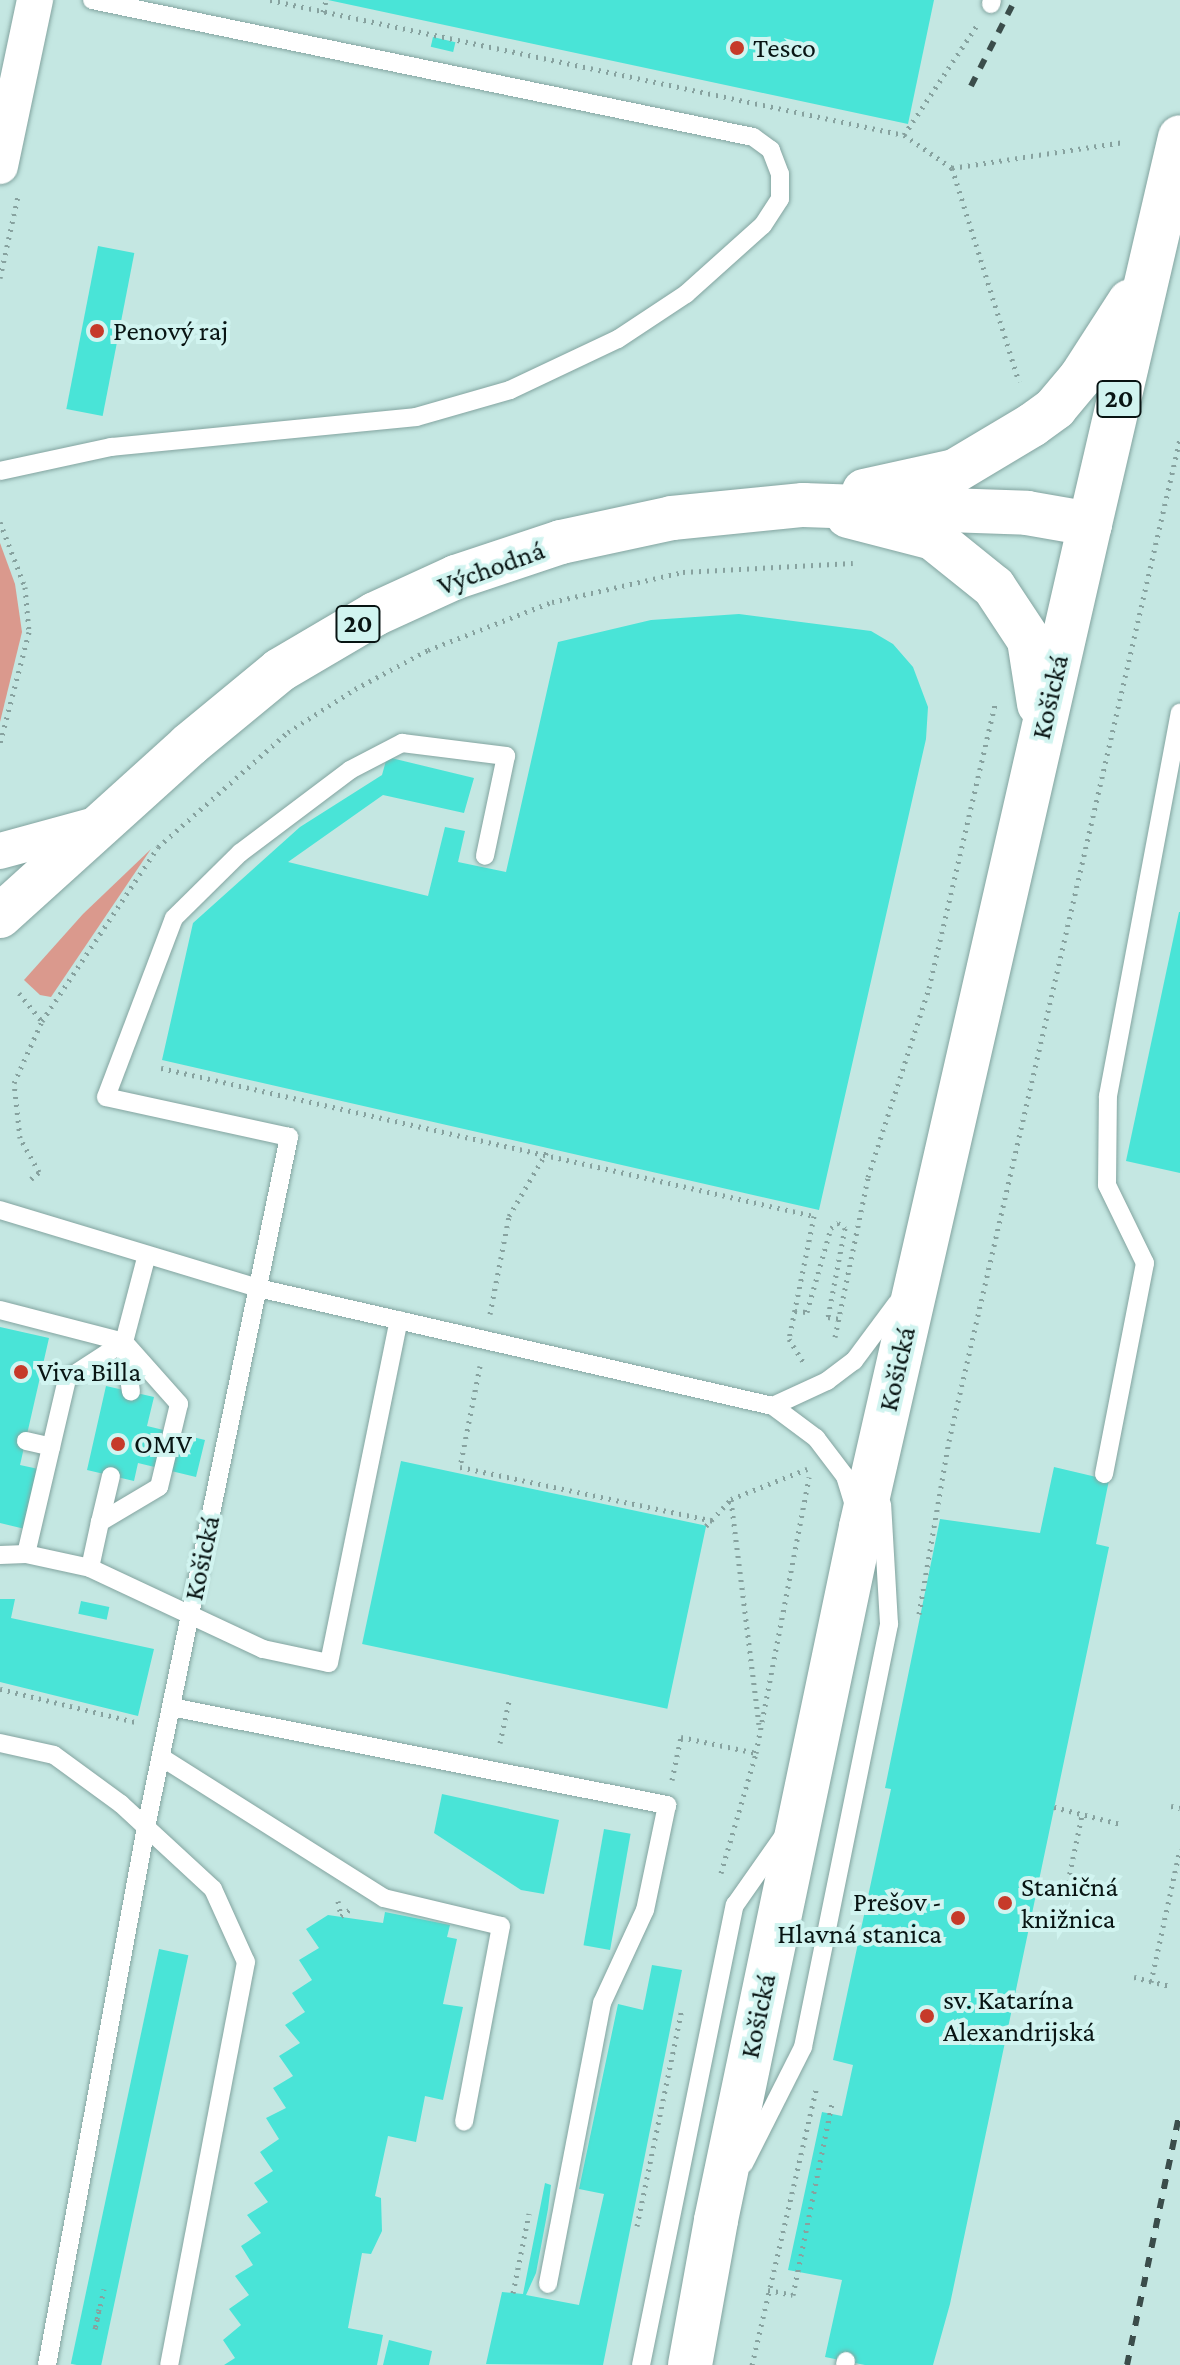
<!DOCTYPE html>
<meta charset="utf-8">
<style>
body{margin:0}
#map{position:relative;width:1180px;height:2365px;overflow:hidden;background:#c4e7e2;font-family:"Crimson Pro",serif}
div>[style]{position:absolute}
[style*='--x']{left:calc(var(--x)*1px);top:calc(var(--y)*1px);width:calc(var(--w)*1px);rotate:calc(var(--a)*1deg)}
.green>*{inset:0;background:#da998d}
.building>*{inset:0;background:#49e4d7;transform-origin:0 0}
.path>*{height:5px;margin-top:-2.5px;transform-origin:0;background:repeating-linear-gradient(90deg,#87a29f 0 2px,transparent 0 8px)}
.roads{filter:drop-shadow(0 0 2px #83a4a0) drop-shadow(0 0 2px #83a4a0)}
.service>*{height:18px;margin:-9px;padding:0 9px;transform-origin:9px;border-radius:9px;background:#fff}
.minor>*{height:36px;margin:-18px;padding:0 18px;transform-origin:18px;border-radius:18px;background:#fff}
.tertiary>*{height:44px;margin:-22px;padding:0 22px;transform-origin:22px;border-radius:22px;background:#fff}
.primary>*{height:44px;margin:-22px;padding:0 22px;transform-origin:22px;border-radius:22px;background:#fff}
.rail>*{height:6px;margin-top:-3px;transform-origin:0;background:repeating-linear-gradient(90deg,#3b4d4b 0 10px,transparent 0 20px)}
.dots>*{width:22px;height:22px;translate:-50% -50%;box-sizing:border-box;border:4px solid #d1f4f0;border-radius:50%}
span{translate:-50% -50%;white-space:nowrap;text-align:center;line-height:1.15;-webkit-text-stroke:8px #d1f4f0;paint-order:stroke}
.shield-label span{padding:2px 6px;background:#d1f4f0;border:2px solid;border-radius:6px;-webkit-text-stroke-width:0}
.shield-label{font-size:26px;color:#081413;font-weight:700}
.poi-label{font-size:28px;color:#081413}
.left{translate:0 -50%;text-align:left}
.right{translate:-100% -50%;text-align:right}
.street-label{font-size:28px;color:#081413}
</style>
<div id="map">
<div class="green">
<i style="clip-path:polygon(0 543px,15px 584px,22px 632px,0 722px)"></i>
<i style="clip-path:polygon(151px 849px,51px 997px,40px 995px,24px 980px,83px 914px)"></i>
</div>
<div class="building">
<i style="clip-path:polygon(328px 0,934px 0,908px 124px)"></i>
<i style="left:433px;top:37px;width:23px;height:10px;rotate:13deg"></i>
<i style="left:98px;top:246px;width:37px;height:166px;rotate:11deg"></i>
<i style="clip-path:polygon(739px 614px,871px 631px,893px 644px,913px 667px,928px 707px,926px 739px,819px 1210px,162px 1060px,193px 923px,300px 827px,382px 775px,387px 757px,474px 778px,464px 813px,383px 795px,288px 862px,428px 896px,445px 827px,465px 831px,458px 862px,506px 872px,558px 642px,651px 620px)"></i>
<i style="clip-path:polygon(1179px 912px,1180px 912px,1180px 1173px,1126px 1161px)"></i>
<i style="clip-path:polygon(0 1327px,49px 1338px,20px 1465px,43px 1470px,29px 1530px,0 1523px)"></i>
<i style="clip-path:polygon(106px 1386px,154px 1397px,147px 1426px,205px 1440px,196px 1477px,138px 1463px,134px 1481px,87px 1470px)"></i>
<i style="left:401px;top:1461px;width:312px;height:187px;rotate:12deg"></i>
<i style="clip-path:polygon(1054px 1467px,1109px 1480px,1096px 1544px,1109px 1547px,950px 2304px,933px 2365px,865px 2365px,825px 2357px,842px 2280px,788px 2270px,822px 2112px,842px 2116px,853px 2065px,833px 2060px,891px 1789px,885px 1788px,940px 1519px,1040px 1533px)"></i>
<i style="clip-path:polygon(0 1599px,15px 1599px,11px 1618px,154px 1649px,138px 1716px,0 1682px)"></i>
<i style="left:81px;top:1601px;width:29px;height:13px;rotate:12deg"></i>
<i style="clip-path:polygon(442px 1794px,559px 1820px,544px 1894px,521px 1890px,434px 1833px)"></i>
<i style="left:604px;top:1829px;width:27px;height:118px;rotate:10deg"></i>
<i style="clip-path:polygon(385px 1912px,450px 1925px,447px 1937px,457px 1939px,443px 2004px,463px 2007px,443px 2100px,425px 2096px,416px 2142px,388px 2136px,375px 2196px,381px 2198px,382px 2231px,371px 2254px,362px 2253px,348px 2328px,383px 2335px,377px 2365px,224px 2365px,235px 2358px,223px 2340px,241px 2325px,229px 2309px,249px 2295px,235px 2276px,253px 2265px,241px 2246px,261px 2233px,247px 2215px,268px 2202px,254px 2183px,273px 2171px,260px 2152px,279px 2139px,266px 2118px,286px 2108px,273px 2088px,293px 2076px,279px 2056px,300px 2043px,285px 2025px,305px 2012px,292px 1993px,312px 1980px,299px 1960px,319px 1948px,306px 1929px,328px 1915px,383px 1923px)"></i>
<i style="left:159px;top:1949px;width:30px;height:424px;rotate:12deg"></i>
<i style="clip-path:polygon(652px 1965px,682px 1970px,603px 2365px,486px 2364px,502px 2292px,523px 2294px,545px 2183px,551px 2185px,548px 2209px,536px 2273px,526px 2295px,579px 2305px,604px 2194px,579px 2189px,618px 2004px,643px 2010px)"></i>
<i style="clip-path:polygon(389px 2340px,432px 2351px,429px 2365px,383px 2365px)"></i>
</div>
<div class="path">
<i style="--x:270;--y:0;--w:648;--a:12.02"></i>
<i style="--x:904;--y:135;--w:58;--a:34.5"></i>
<i style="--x:952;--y:168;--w:224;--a:72.6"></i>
<i style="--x:323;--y:12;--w:11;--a:-75"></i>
<i style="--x:904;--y:135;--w:132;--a:-56.4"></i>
<i style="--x:952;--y:168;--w:174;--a:-8.6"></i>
<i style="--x:0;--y:278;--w:84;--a:-77.6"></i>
<i style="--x:0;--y:522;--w:70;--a:69"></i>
<i style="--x:25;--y:587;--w:45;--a:84.9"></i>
<i style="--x:29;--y:632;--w:115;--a:104.6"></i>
<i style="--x:19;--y:993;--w:36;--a:51"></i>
<i style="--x:161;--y:1068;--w:670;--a:12.77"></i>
<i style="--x:814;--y:1216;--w:126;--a:101.5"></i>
<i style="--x:789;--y:1339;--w:28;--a:58"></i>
<i style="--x:31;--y:1179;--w:11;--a:-41"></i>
<i style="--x:39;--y:1172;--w:39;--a:-119"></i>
<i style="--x:20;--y:1138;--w:55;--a:-96.2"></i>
<i style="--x:14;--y:1083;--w:68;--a:-65.7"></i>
<i style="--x:42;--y:1021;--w:209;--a:-56.3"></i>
<i style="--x:158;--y:847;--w:174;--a:-41.5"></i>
<i style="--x:288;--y:732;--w:80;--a:-32.7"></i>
<i style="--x:355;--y:689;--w:83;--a:-28.1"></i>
<i style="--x:428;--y:650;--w:133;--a:-21.2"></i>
<i style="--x:552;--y:602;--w:134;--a:-12.9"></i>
<i style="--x:683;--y:572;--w:170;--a:-3"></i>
<i style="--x:795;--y:1311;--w:12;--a:5"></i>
<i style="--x:807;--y:1312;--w:87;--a:-74.1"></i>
<i style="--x:831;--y:1228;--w:9;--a:-36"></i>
<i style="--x:838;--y:1223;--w:9;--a:36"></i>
<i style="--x:845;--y:1228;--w:91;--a:100.8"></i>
<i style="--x:828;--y:1317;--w:11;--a:10"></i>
<i style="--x:490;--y:1314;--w:100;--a:-79"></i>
<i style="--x:509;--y:1216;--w:79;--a:-59.5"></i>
<i style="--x:835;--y:1337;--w:163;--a:-78.3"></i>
<i style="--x:868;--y:1177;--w:199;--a:-72.1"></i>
<i style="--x:929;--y:988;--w:292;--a:-76.9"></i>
<i style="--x:480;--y:1366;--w:103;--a:101.2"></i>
<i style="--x:460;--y:1467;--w:261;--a:12"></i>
<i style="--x:731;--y:1500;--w:226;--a:82.9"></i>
<i style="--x:706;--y:1526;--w:37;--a:-47"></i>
<i style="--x:731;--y:1499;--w:82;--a:-21.5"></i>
<i style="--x:919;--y:1614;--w:176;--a:-80.2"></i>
<i style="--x:949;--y:1441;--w:1028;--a:-77.02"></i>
<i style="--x:0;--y:1689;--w:143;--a:13.7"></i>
<i style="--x:500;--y:1743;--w:43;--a:-77.9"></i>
<i style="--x:672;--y:1780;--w:44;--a:-78.2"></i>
<i style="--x:681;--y:1737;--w:77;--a:12"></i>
<i style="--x:1171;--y:1806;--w:9;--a:13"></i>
<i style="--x:1054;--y:1807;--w:68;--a:14.4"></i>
<i style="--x:721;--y:1873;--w:125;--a:-73.7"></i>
<i style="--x:756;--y:1753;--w:281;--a:-79.1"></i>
<i style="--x:1068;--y:1882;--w:68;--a:-78.2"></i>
<i style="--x:338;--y:1901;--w:15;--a:79"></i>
<i style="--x:341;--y:1916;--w:14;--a:-36"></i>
<i style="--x:1134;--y:1977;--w:36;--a:14"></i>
<i style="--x:1151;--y:1982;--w:136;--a:-77.7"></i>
<i style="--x:637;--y:2226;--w:222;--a:-78.3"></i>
<i style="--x:768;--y:2290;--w:25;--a:11"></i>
<i style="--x:793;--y:2295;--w:195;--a:-78.5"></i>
<i style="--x:513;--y:2293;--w:81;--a:-78.6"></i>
<i style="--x:99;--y:2309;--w:20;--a:101"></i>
<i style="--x:95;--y:2329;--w:41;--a:-77.3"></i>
<i style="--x:752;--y:2365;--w:283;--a:-76.9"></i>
</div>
<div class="roads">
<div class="service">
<i style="--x:991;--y:4;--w:4;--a:-76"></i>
<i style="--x:0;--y:471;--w:114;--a:-12.2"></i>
<i style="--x:111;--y:447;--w:306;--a:-5.6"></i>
<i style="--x:416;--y:417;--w:98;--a:-16"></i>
<i style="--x:510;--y:390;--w:119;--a:-25.3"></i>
<i style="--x:618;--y:339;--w:82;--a:-33.5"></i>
<i style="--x:686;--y:294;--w:103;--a:-41.9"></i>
<i style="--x:763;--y:225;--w:31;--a:-57"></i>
<i style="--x:780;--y:199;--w:25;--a:-90"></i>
<i style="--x:780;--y:174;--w:26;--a:-111"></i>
<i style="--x:771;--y:150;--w:22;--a:-144"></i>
<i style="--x:753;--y:137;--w:675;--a:-168.29"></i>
<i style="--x:0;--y:1210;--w:270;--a:16.8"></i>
<i style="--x:258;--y:1288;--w:528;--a:12.91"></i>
<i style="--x:773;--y:1406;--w:54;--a:36.7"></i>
<i style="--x:816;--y:1438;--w:48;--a:52.7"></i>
<i style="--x:845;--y:1476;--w:31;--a:73"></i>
<i style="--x:0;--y:1310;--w:128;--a:14.5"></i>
<i style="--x:124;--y:1342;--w:83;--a:48.4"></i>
<i style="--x:179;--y:1404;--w:85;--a:103.5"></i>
<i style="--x:159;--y:1487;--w:69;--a:149.3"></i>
<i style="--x:100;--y:1522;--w:47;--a:102.3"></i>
<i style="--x:124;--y:1342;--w:50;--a:82"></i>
<i style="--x:773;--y:1406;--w:60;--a:-24.8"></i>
<i style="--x:827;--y:1381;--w:34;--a:-37"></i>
<i style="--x:854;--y:1361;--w:72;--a:-53.4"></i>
<i style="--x:26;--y:1441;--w:26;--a:13"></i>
<i style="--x:1104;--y:1474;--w:215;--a:-79"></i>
<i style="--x:1145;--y:1263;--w:87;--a:-116"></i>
<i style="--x:1107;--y:1185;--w:89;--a:-89.4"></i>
<i style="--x:1108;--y:1096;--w:390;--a:-79.4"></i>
<i style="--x:100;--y:1522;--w:47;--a:-76.6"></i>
<i style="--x:26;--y:1554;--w:180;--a:-76.8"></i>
<i style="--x:67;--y:1379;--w:68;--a:-33"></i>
<i style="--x:124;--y:1342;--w:87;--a:-75.3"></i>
<i style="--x:0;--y:1555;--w:26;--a:-2"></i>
<i style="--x:26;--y:1554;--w:66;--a:12.3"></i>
<i style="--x:90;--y:1568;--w:191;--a:25.1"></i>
<i style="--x:263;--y:1649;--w:67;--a:12"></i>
<i style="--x:329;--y:1663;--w:350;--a:-78.5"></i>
<i style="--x:171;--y:1707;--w:506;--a:11.18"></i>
<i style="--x:667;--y:1805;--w:107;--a:101.8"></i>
<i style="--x:645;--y:1910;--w:102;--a:114.8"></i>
<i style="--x:602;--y:2003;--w:286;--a:100.9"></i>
<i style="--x:0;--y:1743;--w:55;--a:12.5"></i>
<i style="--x:54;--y:1755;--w:83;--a:36.2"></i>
<i style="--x:121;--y:1804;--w:125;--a:42.7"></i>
<i style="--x:213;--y:1889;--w:80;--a:65.7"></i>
<i style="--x:246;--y:1962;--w:410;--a:100.8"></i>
<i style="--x:161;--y:1757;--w:264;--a:32.3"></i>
<i style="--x:384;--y:1898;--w:120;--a:13.5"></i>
<i style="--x:501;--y:1926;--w:199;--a:100.7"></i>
<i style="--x:744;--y:2164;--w:131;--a:-63.2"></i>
<i style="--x:803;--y:2047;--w:432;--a:-78.5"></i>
<i style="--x:889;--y:1624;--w:120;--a:-93.3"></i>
<i style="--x:47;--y:2365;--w:547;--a:-79.57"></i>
<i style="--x:146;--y:1827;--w:705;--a:-78.29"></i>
<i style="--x:289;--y:1137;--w:187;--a:-167.7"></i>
<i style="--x:106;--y:1097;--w:191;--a:-69.2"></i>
<i style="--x:174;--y:918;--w:93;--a:-44.6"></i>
<i style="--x:240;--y:853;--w:138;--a:-37"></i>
<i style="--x:350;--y:770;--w:59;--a:-27.4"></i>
<i style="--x:402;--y:743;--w:105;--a:7.1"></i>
<i style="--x:506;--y:756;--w:102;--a:101.9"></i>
<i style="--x:641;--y:2365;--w:470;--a:-78.5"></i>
<i style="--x:735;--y:1905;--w:82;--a:-55"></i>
<i style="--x:845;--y:2365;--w:4;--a:-76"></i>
</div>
<div class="minor">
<i style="--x:0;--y:166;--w:170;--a:-78.1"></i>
<i style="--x:0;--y:851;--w:107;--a:-15.2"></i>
</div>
<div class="tertiary">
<i style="--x:848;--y:516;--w:88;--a:14.5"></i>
<i style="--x:933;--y:538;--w:78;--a:38.8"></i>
<i style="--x:994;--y:587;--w:64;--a:56.6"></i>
<i style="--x:1029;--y:640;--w:65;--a:81.1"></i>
<i style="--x:690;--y:2365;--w:147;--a:-79.8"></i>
<i style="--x:716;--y:2220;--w:708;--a:-78.18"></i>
<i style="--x:861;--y:1527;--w:1029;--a:-77.14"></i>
</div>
<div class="primary">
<i style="--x:864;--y:491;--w:93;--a:-12.4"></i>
<i style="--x:955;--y:471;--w:90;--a:-30.9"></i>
<i style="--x:1032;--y:425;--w:29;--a:-36"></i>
<i style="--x:1055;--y:408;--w:40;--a:-50"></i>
<i style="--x:1081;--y:377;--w:90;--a:-57.2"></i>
<i style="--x:0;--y:916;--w:255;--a:-42.1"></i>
<i style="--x:189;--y:745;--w:118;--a:-39.5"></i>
<i style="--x:280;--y:670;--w:110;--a:-30.5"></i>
<i style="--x:375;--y:614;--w:89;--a:-24.6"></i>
<i style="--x:456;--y:577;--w:111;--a:-18.4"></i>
<i style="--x:561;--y:542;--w:114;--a:-12.2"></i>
<i style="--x:672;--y:518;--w:132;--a:-5.7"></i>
<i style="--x:803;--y:505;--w:224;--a:2"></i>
<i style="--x:1027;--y:513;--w:64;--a:9.9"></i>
<i style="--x:1090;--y:524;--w:397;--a:-76.9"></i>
</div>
</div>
<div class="rail">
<i style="--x:971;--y:86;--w:97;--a:-62.9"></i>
<i style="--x:1127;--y:2365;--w:258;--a:-78.2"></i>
</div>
<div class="dots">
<i style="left:737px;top:48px;background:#c63a2a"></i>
<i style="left:97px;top:331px;background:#c63a2a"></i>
<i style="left:21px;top:1372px;background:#c63a2a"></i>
<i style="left:118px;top:1444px;background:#c63a2a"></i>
<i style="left:1005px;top:1903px;background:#c63a2a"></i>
<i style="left:958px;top:1918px;background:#c63a2a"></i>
<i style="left:927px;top:2016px;background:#c63a2a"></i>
</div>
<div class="shield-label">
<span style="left:1119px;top:399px">20</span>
<span style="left:358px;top:624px">20</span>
</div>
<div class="poi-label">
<span class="left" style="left:753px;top:48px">Tesco</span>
<span class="left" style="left:113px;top:331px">Penový raj</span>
<span class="left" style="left:37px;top:1372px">Viva Billa</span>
<span class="left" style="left:134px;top:1444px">OMV</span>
<span class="left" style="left:1021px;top:1903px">Staničná<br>knižnica</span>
<span class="right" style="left:942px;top:1918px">Prešov -<br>Hlavná stanica</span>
<span class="left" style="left:943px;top:2016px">sv. Katarína<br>Alexandrijská</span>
</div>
<div class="street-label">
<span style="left:491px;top:568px;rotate:-20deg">Východná</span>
<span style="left:1050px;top:697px;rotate:-77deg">Košická</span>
<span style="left:897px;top:1369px;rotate:-77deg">Košická</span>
<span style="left:202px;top:1558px;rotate:-78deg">Košická</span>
<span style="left:758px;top:2016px;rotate:-78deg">Košická</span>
</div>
</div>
